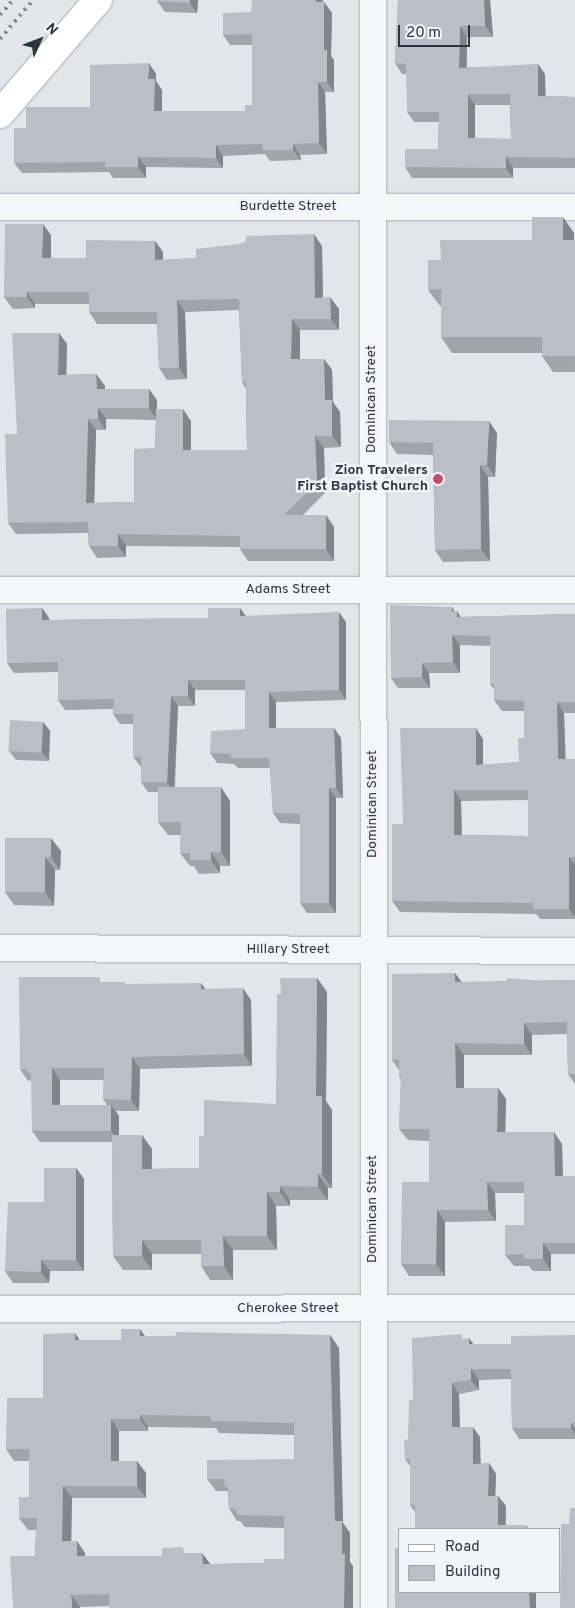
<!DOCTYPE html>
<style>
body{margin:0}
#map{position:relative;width:575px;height:1608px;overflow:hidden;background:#e2e6ea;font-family:Overpass,sans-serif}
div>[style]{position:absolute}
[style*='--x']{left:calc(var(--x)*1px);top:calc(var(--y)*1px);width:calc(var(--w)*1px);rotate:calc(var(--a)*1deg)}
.roads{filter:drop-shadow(0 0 1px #a7adb4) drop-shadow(0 0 1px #a7adb4)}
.street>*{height:26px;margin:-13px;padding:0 13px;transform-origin:13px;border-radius:13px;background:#f5f6f8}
.secondary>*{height:28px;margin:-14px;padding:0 14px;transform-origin:14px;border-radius:14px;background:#fff}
.rail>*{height:4px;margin-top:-2px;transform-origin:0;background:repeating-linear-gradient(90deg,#7c8693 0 2.5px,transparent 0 7.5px)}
.wall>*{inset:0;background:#a0a4ab}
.shaded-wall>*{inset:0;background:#82868b;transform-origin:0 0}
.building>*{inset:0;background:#babfc7;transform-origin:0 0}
.dots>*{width:14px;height:14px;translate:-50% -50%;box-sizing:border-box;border:2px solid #f2f5f7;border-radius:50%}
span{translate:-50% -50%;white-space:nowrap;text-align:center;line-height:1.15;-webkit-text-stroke:5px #f2f5f7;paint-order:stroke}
.street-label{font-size:14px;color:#2b3541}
.poi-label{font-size:14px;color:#2b3541;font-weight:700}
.right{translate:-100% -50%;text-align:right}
.legend{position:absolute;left:398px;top:1528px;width:162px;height:65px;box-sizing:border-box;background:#f2f5f7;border:1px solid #a2a8ae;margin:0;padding:6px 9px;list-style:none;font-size:15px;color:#2b3541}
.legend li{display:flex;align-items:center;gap:10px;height:25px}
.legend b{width:25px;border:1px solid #a2a8ae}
.north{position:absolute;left:15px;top:15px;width:50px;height:50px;-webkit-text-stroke:4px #f2f5f7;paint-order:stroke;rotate:47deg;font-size:14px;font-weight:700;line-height:20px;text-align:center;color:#2b3541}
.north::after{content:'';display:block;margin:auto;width:18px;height:22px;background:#2b3541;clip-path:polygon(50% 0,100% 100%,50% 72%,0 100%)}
.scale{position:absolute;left:398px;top:25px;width:72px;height:22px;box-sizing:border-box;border:2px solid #2b3541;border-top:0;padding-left:6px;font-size:15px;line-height:18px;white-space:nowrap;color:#2b3541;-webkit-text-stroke:4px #f2f5f7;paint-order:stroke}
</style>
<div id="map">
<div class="roads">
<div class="street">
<i style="--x:373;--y:0;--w:1608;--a:89.96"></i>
<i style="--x:0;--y:207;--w:575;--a:0"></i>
<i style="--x:0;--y:590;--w:575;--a:0"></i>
<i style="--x:0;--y:948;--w:575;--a:0.3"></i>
<i style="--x:0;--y:1309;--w:575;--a:-0.1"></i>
</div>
<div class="secondary">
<i style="--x:0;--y:114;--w:150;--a:-49.3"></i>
</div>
</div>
<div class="rail">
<i style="--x:0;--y:15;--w:20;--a:-49"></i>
<i style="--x:0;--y:39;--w:51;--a:-49.8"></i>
</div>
<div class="wall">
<i style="clip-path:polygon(198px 0,197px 13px,165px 12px,157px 1px)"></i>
<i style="clip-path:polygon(evenodd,398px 0,490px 0,493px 37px,467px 37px,467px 67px,545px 74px,545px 96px,575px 97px,575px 168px,513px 168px,513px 178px,412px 178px,405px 167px,438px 149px,439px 122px,414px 122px,407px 112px,407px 74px,402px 74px,395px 63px,398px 0,475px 105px,510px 105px,511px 139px,475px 138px,475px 105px)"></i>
<i style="clip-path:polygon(324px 2px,332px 13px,331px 56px,334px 60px,334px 92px,325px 92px,327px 154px,300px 155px,301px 160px,270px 161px,265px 154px,223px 156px,223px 168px,146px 167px,146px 178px,113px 178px,109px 172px,22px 173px,14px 163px,26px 128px,90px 107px,156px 74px,156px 81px,162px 90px,162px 111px,245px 111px,252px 105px,252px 45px,230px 45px,223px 35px,251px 12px)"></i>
<i style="clip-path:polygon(574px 233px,575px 372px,553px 372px,542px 356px,542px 353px,452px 353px,441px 337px,441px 306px,440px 306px,428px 290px,441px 260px,532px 240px)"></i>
<i style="clip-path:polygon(evenodd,51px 235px,51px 258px,86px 258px,155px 241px,163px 252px,163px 260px,196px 258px,322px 246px,323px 297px,339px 309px,339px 330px,300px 330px,300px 359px,324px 359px,332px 370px,333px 402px,340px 412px,341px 447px,324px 448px,325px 493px,303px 515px,326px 515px,334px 527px,334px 561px,248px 561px,240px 549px,240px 547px,126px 546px,126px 557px,97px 558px,89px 546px,88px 533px,16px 534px,8px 523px,17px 434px,59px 333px,67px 344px,66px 375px,96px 374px,105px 386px,105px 389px,157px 400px,157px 409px,191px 421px,191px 450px,247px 450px,246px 389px,242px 382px,239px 310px,185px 312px,187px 379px,167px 380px,159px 368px,157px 324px,97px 324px,89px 312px,89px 304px,35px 304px,35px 308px,13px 309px,4px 297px,51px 235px,106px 419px,156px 420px,155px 448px,134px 502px,94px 503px,96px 430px,106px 430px,106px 419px)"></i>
<i style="clip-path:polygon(497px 433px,495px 477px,488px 477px,490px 561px,443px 562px,435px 550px,433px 455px,397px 454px,389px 442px)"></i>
<i style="clip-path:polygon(42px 608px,49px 618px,49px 620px,208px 618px,240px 608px,246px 616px,346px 622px,346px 700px,276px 702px,276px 728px,334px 728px,341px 738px,343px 798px,336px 798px,336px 913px,307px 913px,300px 903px,300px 824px,280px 823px,273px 813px,270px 768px,238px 768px,234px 764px,217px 763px,210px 753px,245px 729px,245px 690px,195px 690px,195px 706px,178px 706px,175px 787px,230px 801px,230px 866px,220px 866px,220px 873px,199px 874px,194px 866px,190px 866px,180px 853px,181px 835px,168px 835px,158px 822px,158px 792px,148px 792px,141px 782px,141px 767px,133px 757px,133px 724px,120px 724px,113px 714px,113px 709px,65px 710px,58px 700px,58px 672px,14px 673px,7px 663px)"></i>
<i style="clip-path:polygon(evenodd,454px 611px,461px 617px,575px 614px,575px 713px,564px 713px,565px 759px,575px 759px,575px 919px,540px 919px,536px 914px,400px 912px,392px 901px,403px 824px,483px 739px,483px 765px,519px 762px,524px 738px,524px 711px,502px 711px,494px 700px,494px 689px,490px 684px,490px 646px,460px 645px,460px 673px,429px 673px,430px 688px,398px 688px,391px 678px,454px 611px,528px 800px,528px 836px,462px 835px,461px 801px,528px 800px)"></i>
<i style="clip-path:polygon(43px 722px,50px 731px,49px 761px,16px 760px,9px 751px)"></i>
<i style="clip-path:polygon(5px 838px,61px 851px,60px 870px,55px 870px,54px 906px,14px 905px,5px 892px)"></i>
<i style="clip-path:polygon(455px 973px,461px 982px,575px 980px,575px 1084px,568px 1074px,567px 1034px,532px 1035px,532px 1055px,464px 1055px,464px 1088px,498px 1088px,506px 1099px,505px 1132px,562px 1144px,563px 1176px,575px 1176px,575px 1254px,551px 1254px,551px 1271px,533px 1271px,529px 1266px,514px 1266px,505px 1255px,524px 1225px,524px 1193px,495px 1193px,496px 1221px,445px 1222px,445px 1276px,409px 1276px,401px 1264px,429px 1182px,429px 1141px,408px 1140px,399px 1129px,401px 1080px,399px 1076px,399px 1070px,392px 1060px)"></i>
<i style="clip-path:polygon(evenodd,317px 978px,327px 992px,326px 1101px,332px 1110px,332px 1188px,328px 1188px,328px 1200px,290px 1200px,290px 1206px,276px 1206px,277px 1250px,233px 1250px,233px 1280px,210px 1280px,201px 1266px,201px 1254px,152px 1254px,152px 1270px,123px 1270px,113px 1256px,112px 1142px,40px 1142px,32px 1131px,32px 1080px,28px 1081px,20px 1069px,103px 982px,127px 984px,205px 989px,251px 1000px,252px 1066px,140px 1069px,139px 1111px,116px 1111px,119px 1116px,119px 1135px,152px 1149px,152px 1169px,199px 1168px,204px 1136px,276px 1104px,281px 994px,317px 978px,60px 1080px,104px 1080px,103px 1099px,107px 1105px,60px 1105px,60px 1080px)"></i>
<i style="clip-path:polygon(76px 1168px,84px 1179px,84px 1271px,50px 1271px,49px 1283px,13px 1283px,5px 1271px,44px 1202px)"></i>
<i style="clip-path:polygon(evenodd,140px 1329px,145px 1336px,330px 1335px,339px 1348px,343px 1523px,350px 1533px,350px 1562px,353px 1566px,353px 1608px,109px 1608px,109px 1606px,80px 1607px,35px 1556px,36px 1530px,28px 1530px,19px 1518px,29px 1497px,29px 1461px,14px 1461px,6px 1449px,43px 1398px,79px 1340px,121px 1340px,140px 1329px,148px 1427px,216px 1428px,219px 1433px,294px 1435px,294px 1459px,207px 1479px,216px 1491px,227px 1491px,228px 1492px,229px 1508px,237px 1521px,240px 1521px,245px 1527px,284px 1528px,284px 1559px,264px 1563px,210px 1564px,202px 1553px,187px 1553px,162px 1556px,85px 1556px,85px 1553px,71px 1541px,72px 1498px,146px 1498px,146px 1473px,137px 1461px,119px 1461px,119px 1431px,148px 1431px,148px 1427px)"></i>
<i style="clip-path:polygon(575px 1335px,575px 1439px,519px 1439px,512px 1428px,511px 1379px,479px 1380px,479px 1390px,459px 1394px,460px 1427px,480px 1437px,480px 1464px,489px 1463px,496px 1474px,495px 1496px,498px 1496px,506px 1506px,506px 1525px,526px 1525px,529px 1529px,415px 1529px,415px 1512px,410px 1505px,410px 1466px,405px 1459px,413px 1400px,465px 1339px,473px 1344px,511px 1344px)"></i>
</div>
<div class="shaded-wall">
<i style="clip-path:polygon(190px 0,198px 0,197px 13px,190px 3px)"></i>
<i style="clip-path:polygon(316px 0,323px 0,323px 13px,316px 2px)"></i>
<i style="clip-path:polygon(484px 0,490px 0,493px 37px,485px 26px)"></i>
<i style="clip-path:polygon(324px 2px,332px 13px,331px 56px,334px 60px,334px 92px,327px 82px,324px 50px)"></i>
<i style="clip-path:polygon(460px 26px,467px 37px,466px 78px,459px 68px)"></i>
<i style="clip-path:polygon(149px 63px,156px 74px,156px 81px,162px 90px,162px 121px,154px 111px,148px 79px)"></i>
<i style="clip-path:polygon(538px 64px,545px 74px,546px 107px,538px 96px)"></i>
<i style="clip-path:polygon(318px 82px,325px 92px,327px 154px,319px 143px)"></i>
<i style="clip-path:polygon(468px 94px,475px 105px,475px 149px,468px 138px)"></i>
<i style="clip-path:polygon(293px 144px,300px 155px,301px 160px,293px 150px)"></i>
<i style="clip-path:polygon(216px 145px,223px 156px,223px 168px,216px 158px)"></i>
<i style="clip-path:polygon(138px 157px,146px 167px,146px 178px,138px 167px)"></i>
<i style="clip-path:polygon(506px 157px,513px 168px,513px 178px,506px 168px)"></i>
<i style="clip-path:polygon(563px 217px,574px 233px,574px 256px,563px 240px)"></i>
<i style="clip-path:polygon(43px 224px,51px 235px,51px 270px,42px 258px)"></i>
<i style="clip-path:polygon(314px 234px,322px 246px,323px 309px,315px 298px)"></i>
<i style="clip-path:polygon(155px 241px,163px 252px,163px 271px,155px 260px)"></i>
<i style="clip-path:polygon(27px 292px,35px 304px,35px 308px,27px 297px)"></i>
<i style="clip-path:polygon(330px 297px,339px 309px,339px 330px,331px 319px)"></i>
<i style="clip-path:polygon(177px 300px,185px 312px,187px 379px,179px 368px)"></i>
<i style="clip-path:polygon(292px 319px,300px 330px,300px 371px,291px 359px)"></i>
<i style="clip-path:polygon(59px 333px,67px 344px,66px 387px,58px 375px)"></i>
<i style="clip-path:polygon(324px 359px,332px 370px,333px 402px,340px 412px,341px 447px,332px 436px,325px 400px)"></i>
<i style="clip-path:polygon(96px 374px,105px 386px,105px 400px,97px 389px)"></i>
<i style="clip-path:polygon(149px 389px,157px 400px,157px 420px,149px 408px)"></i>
<i style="clip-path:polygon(98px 408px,106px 419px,106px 430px,98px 419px)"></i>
<i style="clip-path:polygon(183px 409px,191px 421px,191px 462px,183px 450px)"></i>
<i style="clip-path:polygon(88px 419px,96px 430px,94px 514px,86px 503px)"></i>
<i style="clip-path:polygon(489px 421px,497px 433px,495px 477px,487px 465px)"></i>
<i style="clip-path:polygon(315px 436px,324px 448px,325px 493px,317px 482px)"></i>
<i style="clip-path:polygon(480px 465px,488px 477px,490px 561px,481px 549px)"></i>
<i style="clip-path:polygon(326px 515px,334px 527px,334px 561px,326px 549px)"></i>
<i style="clip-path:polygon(118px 534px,126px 546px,126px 557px,118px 546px)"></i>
<i style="clip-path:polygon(452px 607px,457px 615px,457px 611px,464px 622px,464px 628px,452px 611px)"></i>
<i style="clip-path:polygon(42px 608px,49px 618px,49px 630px,42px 620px)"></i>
<i style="clip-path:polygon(240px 608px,247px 618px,240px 616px)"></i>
<i style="clip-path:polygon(339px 612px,346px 622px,346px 700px,339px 690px)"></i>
<i style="clip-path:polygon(452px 635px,460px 645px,460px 673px,453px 662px)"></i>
<i style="clip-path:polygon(422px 663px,429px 673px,430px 688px,422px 677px)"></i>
<i style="clip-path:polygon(188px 680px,195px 690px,195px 706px,188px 696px)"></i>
<i style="clip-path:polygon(269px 692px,276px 702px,276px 738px,269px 728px)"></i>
<i style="clip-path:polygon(171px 696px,178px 706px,174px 792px,167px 782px)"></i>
<i style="clip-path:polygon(557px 702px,564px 713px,566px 770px,558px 759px)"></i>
<i style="clip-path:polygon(43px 722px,50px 731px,49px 761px,42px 752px)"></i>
<i style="clip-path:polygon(334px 728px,341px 738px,343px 798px,336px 788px)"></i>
<i style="clip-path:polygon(476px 728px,483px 739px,483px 776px,476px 765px)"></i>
<i style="clip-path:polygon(221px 787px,230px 801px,230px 866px,221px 852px)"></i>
<i style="clip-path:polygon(329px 788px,336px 798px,336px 913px,329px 903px)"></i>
<i style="clip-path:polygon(454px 790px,461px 801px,462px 846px,454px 835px)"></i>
<i style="clip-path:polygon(51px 838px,61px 851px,60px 870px,51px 857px)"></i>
<i style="clip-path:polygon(211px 852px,220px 866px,220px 873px,211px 860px)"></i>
<i style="clip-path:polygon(45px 857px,55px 870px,54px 906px,45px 892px)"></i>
<i style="clip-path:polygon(569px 857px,575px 865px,575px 917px,569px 909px)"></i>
<i style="clip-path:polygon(455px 973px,463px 984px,455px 982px)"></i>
<i style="clip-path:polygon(317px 978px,327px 992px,326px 1101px,332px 1110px,332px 1188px,322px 1174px,316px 1096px)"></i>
<i style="clip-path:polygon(201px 983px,209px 994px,201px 989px)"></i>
<i style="clip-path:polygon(243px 988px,251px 1000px,252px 1066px,244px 1054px)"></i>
<i style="clip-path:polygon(524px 1023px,532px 1035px,532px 1055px,524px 1044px)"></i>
<i style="clip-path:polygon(455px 1043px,464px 1055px,464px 1099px,456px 1088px)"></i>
<i style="clip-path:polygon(132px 1057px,140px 1069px,139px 1111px,131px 1100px)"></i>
<i style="clip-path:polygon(52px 1068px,60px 1080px,60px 1116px,52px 1105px)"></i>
<i style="clip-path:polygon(498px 1088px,506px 1099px,505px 1144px,497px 1132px)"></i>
<i style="clip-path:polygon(111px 1105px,119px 1116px,119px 1142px,111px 1131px)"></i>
<i style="clip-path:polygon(554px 1132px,562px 1144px,563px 1188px,555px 1176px)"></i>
<i style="clip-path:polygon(142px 1135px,152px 1149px,151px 1182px,142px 1169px)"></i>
<i style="clip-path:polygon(76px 1168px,84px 1179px,84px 1271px,76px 1260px)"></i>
<i style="clip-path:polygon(318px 1174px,328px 1188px,328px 1200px,318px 1187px)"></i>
<i style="clip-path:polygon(487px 1182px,495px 1193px,496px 1221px,488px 1210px)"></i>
<i style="clip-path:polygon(280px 1186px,290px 1200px,290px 1206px,280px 1192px)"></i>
<i style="clip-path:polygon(267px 1192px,276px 1206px,277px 1250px,267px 1236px)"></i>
<i style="clip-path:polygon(437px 1210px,445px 1222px,445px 1276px,436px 1264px)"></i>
<i style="clip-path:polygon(223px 1236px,233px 1250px,233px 1280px,224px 1266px)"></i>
<i style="clip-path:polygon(142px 1240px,152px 1254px,152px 1270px,142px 1256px)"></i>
<i style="clip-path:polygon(543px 1243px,551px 1254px,551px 1271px,543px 1259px)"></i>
<i style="clip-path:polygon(41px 1260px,50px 1271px,49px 1283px,41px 1272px)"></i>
<i style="clip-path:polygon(140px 1329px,148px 1341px,140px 1336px)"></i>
<i style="clip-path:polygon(75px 1333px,83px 1345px,75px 1340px)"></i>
<i style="clip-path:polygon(330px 1335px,339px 1348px,343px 1523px,350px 1533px,350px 1562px,353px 1566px,353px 1608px,344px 1608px,342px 1554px,335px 1521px)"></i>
<i style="clip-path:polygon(469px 1338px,477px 1349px,469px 1344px)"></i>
<i style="clip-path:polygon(471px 1369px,479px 1380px,479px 1390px,471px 1380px)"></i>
<i style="clip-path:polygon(452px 1383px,459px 1394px,460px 1438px,452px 1427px)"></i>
<i style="clip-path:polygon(140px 1415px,148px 1427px,148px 1431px,140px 1419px)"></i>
<i style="clip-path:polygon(111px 1419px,119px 1431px,119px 1473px,111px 1461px)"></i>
<i style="clip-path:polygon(571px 1423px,575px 1429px,575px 1434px,571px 1428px)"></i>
<i style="clip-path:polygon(473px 1427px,480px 1437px,481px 1474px,473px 1464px)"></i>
<i style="clip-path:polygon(137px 1461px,146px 1473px,146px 1498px,137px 1486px)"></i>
<i style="clip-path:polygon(489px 1463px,496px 1474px,495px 1506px,488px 1496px)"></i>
<i style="clip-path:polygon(63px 1486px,72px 1498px,71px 1553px,62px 1541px)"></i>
<i style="clip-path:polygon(498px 1496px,506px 1506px,505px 1529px,498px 1525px)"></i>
<i style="clip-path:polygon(77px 1541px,85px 1553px,85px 1568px,77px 1556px)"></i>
<i style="clip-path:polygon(202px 1553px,211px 1565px,203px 1564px)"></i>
<i style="left:529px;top:1592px;width:7px;height:16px"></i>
<i style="clip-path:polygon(71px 1595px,80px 1607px,80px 1608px,72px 1608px)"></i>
</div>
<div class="building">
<i style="clip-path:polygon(157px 0,190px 0,190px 3px,157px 1px)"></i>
<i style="clip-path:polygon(252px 0,316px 0,316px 2px,324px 2px,324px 50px,327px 50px,327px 82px,318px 82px,319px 143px,293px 144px,293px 150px,263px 150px,262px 144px,216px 145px,216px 158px,138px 157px,138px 167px,105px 167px,105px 162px,14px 163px,14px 128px,26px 128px,26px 107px,90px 107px,90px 65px,149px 63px,148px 79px,155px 79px,154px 111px,245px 111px,245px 105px,252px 105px,252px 34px,223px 35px,223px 13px,251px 12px)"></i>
<i style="clip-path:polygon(evenodd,398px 0,484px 0,485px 26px,460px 26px,459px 68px,538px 64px,538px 96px,575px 97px,575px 158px,506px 157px,506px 168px,405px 167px,405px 149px,438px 149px,439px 112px,407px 112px,406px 64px,395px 63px,398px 0,468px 94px,510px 94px,511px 139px,468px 138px,468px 94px)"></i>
<i style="clip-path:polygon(532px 217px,563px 217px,563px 240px,575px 240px,575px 356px,542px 356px,542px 337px,441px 337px,441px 289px,428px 290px,428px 260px,441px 260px,440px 240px,532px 240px)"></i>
<i style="clip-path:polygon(5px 224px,43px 224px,42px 258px,86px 258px,86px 240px,155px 241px,155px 260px,196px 258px,196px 249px,239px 244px,246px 241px,246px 236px,314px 234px,315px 298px,330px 297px,331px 319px,292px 319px,291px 359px,324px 359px,325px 400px,332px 400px,332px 436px,315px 436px,317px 482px,284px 515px,326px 515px,326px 549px,240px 549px,240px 536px,118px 534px,118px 546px,89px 546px,88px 522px,8px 523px,5px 434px,17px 434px,12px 333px,59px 333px,58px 375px,96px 374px,97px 389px,149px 389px,149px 408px,98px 408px,98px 419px,88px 419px,86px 503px,134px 502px,134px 449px,155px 448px,156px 409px,183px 409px,183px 450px,247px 450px,246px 382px,242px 382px,239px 299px,177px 300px,179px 368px,159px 368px,157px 312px,89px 312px,89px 292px,27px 292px,27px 297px,4px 297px)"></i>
<i style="clip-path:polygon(389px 420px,489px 421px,487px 465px,480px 465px,481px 549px,435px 550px,433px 443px,389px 442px)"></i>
<i style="clip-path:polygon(evenodd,390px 605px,452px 607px,452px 611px,457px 611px,457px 617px,575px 614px,575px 702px,557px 702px,558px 759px,575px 759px,575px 857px,569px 857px,569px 909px,533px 909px,533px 903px,392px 901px,392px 824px,403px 824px,400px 728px,476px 728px,476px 765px,519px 762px,518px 738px,524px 738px,524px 701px,494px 700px,494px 684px,490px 684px,490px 636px,452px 635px,453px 662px,422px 663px,422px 677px,391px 678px,390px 605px,454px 790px,528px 790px,528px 836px,454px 835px,454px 790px)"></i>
<i style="clip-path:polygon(42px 608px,42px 620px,208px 618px,208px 608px,240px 608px,240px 616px,339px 612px,339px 690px,269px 692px,269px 728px,334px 728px,336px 788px,329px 788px,329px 903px,300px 903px,300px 814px,273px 813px,269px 758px,231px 758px,231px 754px,210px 753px,211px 731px,245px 729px,245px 680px,188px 680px,188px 696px,171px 696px,167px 782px,141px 782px,141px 757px,133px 757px,133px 714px,113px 714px,114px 699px,58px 700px,58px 662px,7px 663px,6px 609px)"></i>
<i style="left:10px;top:720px;width:33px;height:31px;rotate:3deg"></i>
<i style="clip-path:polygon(158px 787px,221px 787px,221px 852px,211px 852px,211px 860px,190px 860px,190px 853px,180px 853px,181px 822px,158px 822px)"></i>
<i style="clip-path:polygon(5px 838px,51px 838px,51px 857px,45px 857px,45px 892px,5px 892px)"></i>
<i style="clip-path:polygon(455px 973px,455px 982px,507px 982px,507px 978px,542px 981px,575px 980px,575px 1074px,568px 1074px,567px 1022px,524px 1023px,524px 1044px,455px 1043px,456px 1088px,498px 1088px,497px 1132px,554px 1132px,555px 1176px,575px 1176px,575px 1243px,543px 1243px,543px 1259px,524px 1259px,524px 1254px,505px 1255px,505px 1225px,524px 1225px,524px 1182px,487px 1182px,488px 1210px,437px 1210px,436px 1264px,401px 1264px,402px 1182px,429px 1182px,429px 1129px,399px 1129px,401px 1076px,399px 1076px,399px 1060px,392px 1060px,392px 974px)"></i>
<i style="clip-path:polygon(19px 977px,100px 977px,100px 982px,125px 982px,125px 984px,201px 983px,201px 989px,243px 988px,244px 1054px,132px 1057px,131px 1100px,103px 1099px,104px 1068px,52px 1068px,52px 1105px,111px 1105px,111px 1131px,32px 1131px,31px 1073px,27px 1073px,27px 1069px,20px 1069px)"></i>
<i style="clip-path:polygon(280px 978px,317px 978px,316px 1096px,322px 1096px,322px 1174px,318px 1174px,318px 1187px,280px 1186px,280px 1192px,267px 1192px,267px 1236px,223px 1236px,224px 1266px,201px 1266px,201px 1240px,142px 1240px,142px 1256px,113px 1256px,112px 1135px,142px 1135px,142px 1169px,199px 1168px,199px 1136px,204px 1136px,204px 1100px,276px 1104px,277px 994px,281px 994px)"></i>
<i style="clip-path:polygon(44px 1168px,76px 1168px,76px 1260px,41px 1260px,41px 1272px,5px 1271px,8px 1202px,44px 1202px)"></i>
<i style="clip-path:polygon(evenodd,121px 1329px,140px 1329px,140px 1336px,176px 1336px,176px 1332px,330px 1335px,335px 1521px,342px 1521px,342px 1554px,345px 1554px,344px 1608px,109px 1608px,109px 1594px,71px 1595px,72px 1608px,13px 1608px,10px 1556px,35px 1556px,37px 1518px,19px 1518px,19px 1497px,29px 1497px,29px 1449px,6px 1449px,7px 1398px,43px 1398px,43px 1334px,75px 1333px,75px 1340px,121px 1340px,121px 1329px,140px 1415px,211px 1416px,211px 1421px,294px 1423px,294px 1459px,207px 1460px,207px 1479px,224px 1479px,225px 1487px,228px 1487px,229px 1508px,236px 1509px,237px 1515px,284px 1516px,284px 1559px,264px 1559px,264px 1563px,203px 1564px,202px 1553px,184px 1553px,183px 1547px,162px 1548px,162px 1556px,77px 1556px,77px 1541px,62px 1541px,63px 1486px,137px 1486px,137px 1461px,111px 1461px,111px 1419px,140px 1419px,140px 1415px)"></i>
<i style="clip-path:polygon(462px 1334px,462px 1339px,469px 1338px,469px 1344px,511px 1344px,511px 1336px,575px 1335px,575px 1423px,571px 1423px,571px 1428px,512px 1428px,511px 1369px,471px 1369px,471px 1380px,452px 1383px,452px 1427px,473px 1427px,473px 1464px,489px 1463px,488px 1496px,498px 1496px,498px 1525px,526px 1525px,526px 1529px,415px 1529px,415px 1505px,410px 1505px,410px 1459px,405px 1459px,404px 1440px,408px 1440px,409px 1400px,413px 1400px,412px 1338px)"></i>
<i style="clip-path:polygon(570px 1508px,575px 1508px,575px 1608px,560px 1608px,561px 1524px,569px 1524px)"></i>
<i style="clip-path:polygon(395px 1548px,399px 1548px,399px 1592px,529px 1592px,530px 1608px,395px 1608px)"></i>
</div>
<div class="dots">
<i style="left:438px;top:479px;background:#ca4d68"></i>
</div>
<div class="street-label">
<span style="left:288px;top:207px">Burdette Street</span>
<span style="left:372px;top:399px;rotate:-90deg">Dominican Street</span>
<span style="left:288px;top:590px">Adams Street</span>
<span style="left:373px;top:804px;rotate:-90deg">Dominican Street</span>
<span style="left:288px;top:950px">Hillary Street</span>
<span style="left:373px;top:1209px;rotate:-90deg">Dominican Street</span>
<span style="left:288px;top:1309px">Cherokee Street</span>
</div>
<div class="poi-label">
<span class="right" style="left:428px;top:479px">Zion Travelers<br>First Baptist Church</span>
</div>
<ul class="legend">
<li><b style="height:6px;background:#fff"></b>Road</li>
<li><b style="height:14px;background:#babfc7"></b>Building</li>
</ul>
<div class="north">N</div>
<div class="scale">20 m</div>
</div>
